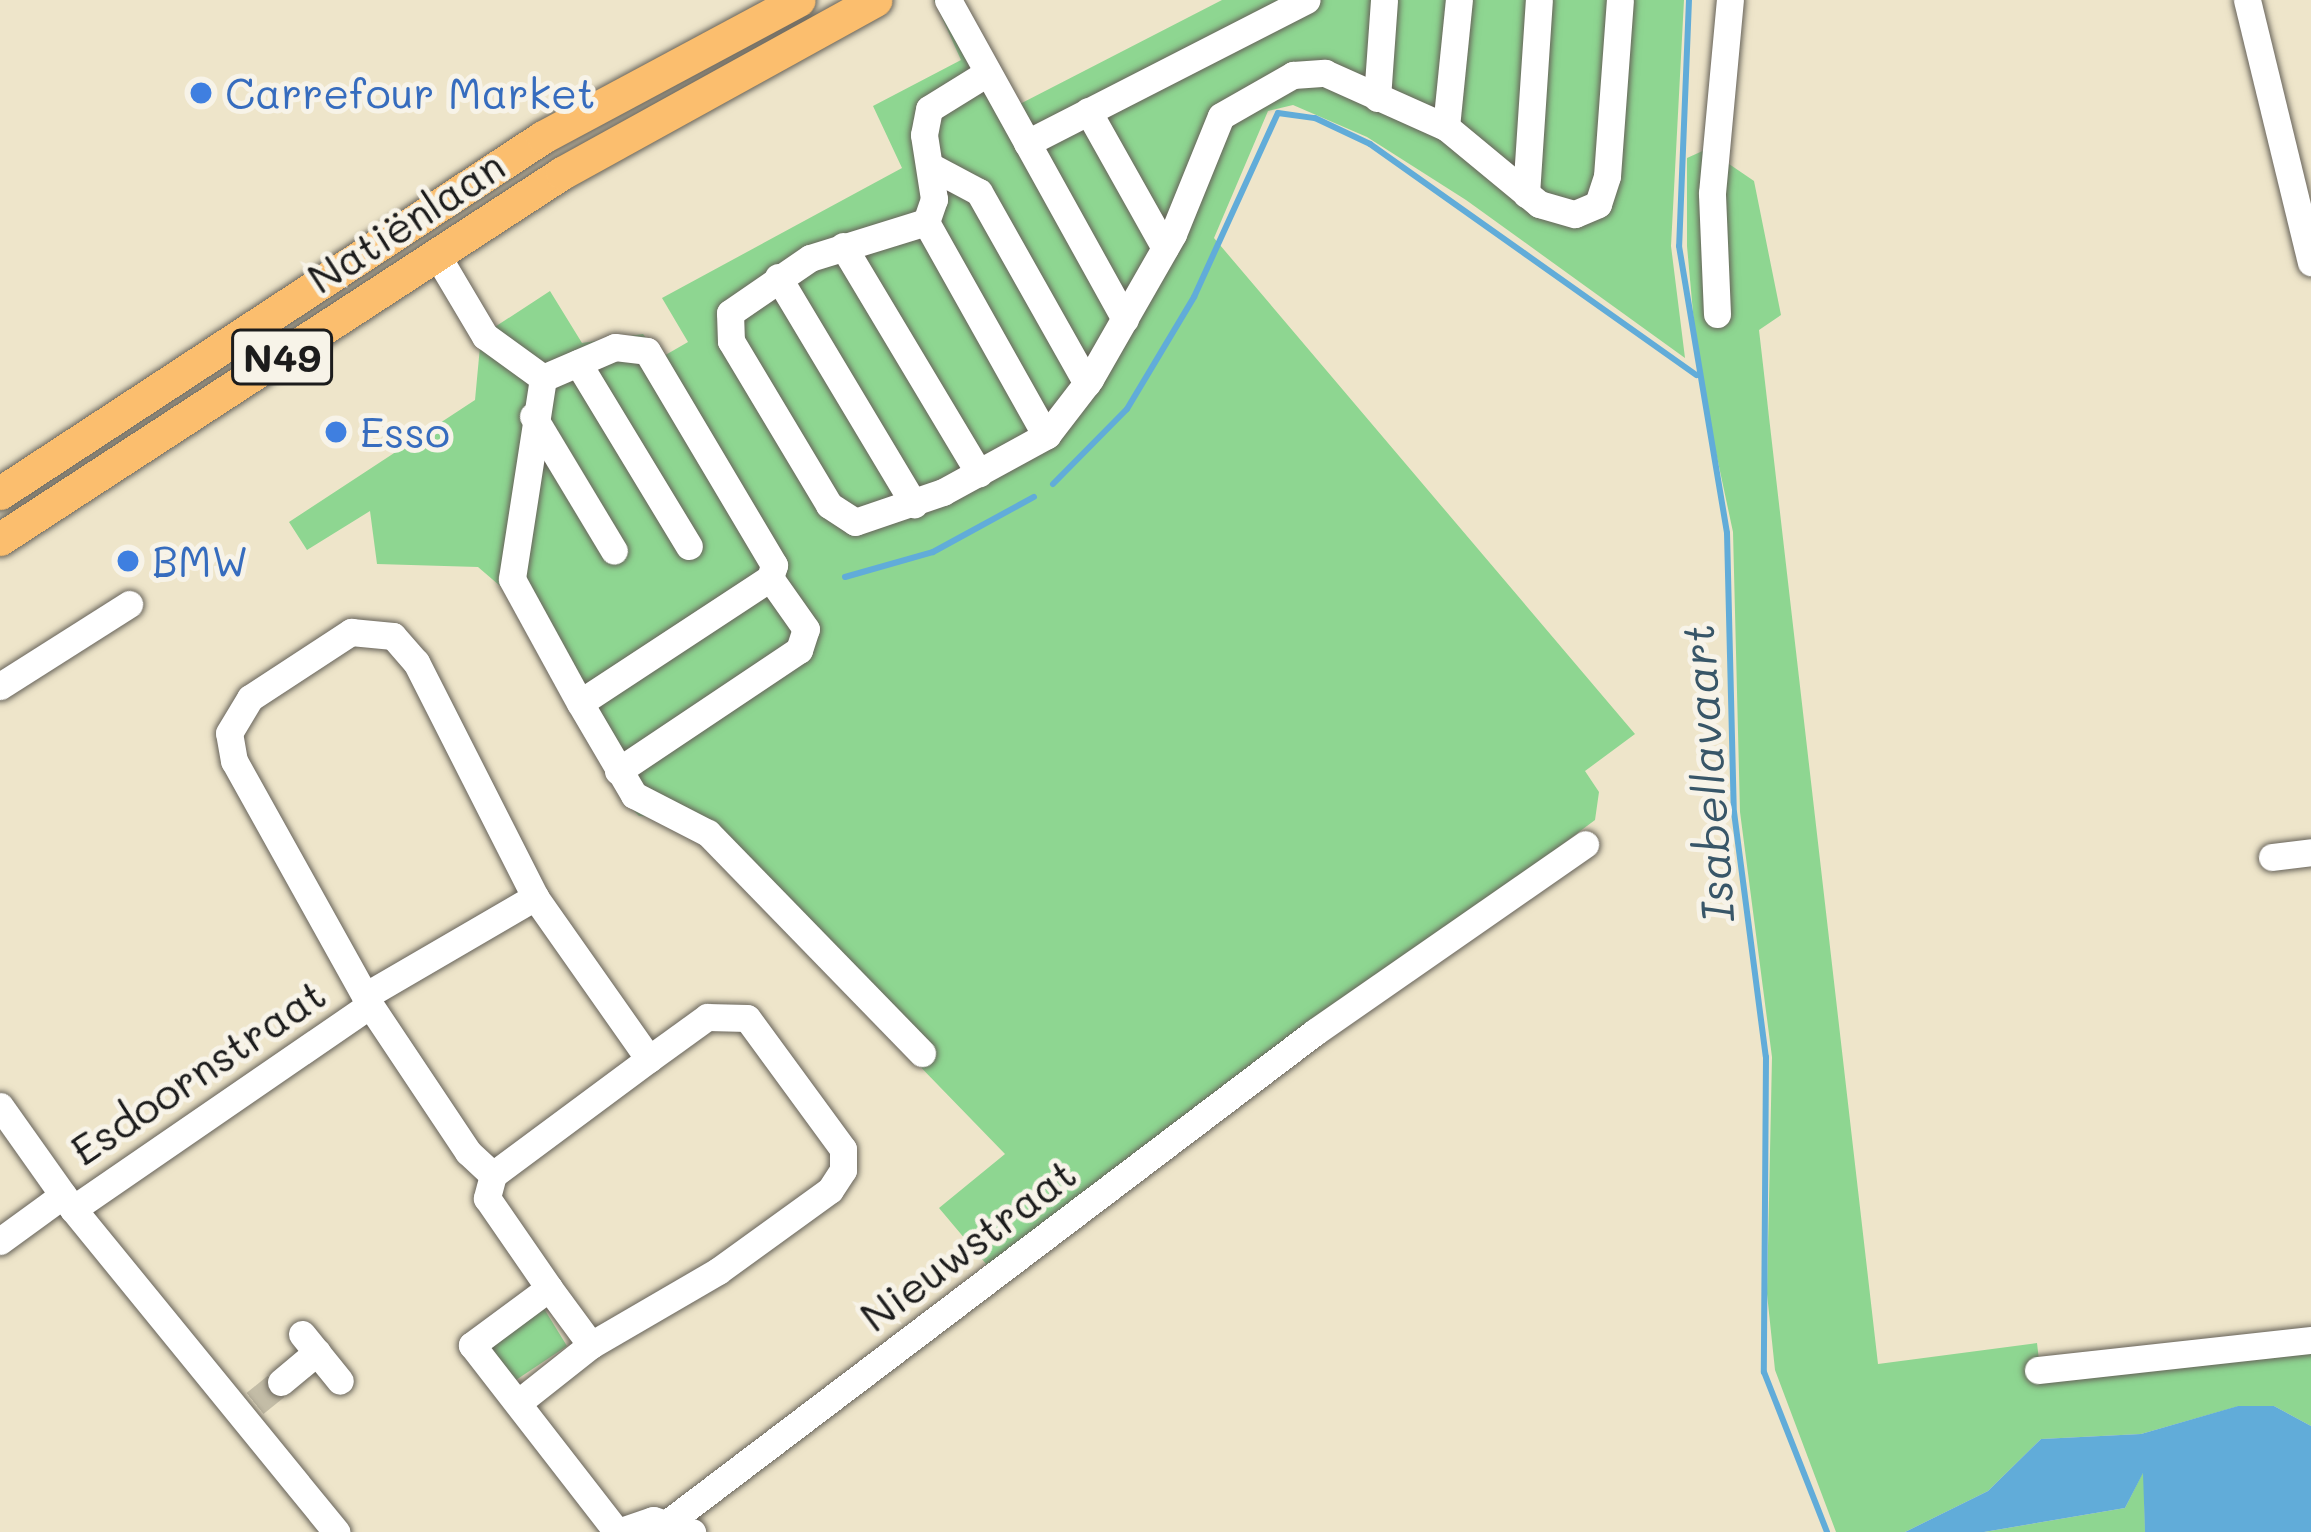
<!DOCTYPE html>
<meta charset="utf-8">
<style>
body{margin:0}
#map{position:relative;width:2311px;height:1532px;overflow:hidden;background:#eee5ca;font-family:Mali,sans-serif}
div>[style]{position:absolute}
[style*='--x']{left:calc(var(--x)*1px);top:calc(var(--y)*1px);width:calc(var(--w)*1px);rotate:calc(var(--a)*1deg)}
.green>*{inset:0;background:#8ed691}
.water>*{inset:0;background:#61acd9}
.stream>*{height:6px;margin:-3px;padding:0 3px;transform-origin:3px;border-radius:3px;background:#61acd9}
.minor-tunnel>*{height:27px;margin-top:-13.5px;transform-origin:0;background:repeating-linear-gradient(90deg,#c4bda7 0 27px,transparent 0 41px)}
.roads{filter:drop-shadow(0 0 3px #666259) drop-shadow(0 0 3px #666259)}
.minor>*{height:27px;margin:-13.5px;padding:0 13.5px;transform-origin:13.5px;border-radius:13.5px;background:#fff}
.major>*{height:33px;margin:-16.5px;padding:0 16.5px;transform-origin:16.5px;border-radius:16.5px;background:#fbbe6e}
.dots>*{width:33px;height:33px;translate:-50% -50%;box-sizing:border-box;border:6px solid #f7f3e8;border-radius:50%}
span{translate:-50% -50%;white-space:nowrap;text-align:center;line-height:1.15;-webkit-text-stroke:10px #f7f3e8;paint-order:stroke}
.shield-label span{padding:3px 9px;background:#f7f3e8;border:3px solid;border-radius:9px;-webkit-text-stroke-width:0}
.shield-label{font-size:39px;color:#1c1c1c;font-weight:700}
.shop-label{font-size:42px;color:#366cbe}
.left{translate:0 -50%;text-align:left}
.street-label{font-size:42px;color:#1c1c1c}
.water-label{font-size:45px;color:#385668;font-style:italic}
</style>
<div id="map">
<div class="green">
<i style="clip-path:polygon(934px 0,958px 0,1016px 106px,1222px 0,1684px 0,1671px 246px,1685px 358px,1466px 200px,1367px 137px,1293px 105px,1268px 111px,1214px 238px,1635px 734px,1585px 771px,1599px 792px,1595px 820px,992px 1271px,939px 1208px,1005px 1154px,706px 846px,657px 817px,639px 816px,621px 798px,506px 591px,478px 567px,377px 564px,370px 511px,307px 550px,289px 522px,475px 400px,481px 336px,550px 291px,582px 343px,643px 334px,662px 357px,688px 342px,662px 298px,902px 168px,873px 106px,961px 60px)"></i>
<i style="clip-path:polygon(1707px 149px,1754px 181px,1781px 315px,1759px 330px,1878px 1364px,2037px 1343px,2039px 1360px,2311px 1332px,2311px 1426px,2274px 1406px,2239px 1406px,2141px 1434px,2041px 1439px,1988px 1491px,1905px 1532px,1836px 1532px,1775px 1370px,1767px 1294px,1772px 1057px,1740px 812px,1733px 532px,1698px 368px,1687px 246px,1687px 158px)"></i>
<i style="clip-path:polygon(543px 1307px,567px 1346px,513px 1382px,491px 1358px,489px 1343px)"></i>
<i style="clip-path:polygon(2144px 1470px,2145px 1532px,1984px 1532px,2125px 1508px)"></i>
</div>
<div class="water">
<i style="clip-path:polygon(2238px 1406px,2274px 1406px,2311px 1426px,2311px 1532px,2145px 1532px,2143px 1473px,2125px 1508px,1984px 1532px,1905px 1532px,1988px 1491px,2041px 1439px,2141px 1434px)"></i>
</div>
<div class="stream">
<i style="--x:1689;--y:0;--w:246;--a:92.3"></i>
<i style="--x:1679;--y:246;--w:291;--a:80.5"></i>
<i style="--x:1727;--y:533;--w:279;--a:88.6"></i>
<i style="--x:1734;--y:812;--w:247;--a:82.6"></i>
<i style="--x:1766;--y:1057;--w:315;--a:90.4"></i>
<i style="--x:1764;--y:1372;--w:172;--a:68.5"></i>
<i style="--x:1053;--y:484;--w:105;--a:-45.4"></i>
<i style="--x:1127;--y:409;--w:131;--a:-59.1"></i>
<i style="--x:1194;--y:297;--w:202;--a:-65.5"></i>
<i style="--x:1278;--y:113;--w:37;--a:8"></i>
<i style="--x:1315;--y:118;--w:61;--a:25.3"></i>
<i style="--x:1370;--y:144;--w:400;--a:35.3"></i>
<i style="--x:845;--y:577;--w:91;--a:-15.9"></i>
<i style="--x:933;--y:552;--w:115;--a:-28.6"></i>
</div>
<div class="minor-tunnel">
<i style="--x:255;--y:1403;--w:33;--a:-39"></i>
</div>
<div class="roads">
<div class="minor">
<i style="--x:948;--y:0;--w:365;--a:61"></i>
<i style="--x:2247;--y:0;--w:270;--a:76.3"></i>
<i style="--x:987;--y:73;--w:68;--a:148.2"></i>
<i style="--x:929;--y:109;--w:26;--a:101"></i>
<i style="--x:924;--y:135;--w:65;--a:81.1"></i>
<i style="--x:934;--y:199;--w:24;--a:109"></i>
<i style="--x:926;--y:222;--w:121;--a:162.8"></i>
<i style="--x:810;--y:258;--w:97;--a:145.5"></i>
<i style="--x:730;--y:313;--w:28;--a:88"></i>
<i style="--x:731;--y:341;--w:191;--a:59.1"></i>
<i style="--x:829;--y:505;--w:31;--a:33"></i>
<i style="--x:855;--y:522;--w:93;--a:-18.8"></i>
<i style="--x:943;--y:492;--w:119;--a:-28.7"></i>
<i style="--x:1047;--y:435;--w:71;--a:-52.5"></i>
<i style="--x:1090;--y:379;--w:167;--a:-60.2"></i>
<i style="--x:1173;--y:234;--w:127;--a:-67.9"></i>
<i style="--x:1221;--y:116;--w:83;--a:-29.7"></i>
<i style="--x:1293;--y:75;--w:32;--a:-4"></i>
<i style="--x:1325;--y:73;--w:133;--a:24.1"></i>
<i style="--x:1446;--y:127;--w:121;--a:39.6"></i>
<i style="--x:1539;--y:204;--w:37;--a:16"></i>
<i style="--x:1575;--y:214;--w:25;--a:-23"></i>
<i style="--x:1598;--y:204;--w:29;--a:-72"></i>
<i style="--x:1607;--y:176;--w:176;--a:-85.8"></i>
<i style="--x:1377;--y:98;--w:98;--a:-85.9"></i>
<i style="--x:1088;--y:111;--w:157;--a:60.7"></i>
<i style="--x:1446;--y:127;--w:128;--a:-84.2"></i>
<i style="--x:1027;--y:143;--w:314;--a:-27.1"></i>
<i style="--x:930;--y:166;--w:55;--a:28"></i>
<i style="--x:979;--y:192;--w:220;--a:60.6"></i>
<i style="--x:1526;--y:194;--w:194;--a:-86.2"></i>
<i style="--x:926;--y:222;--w:245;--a:60.7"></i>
<i style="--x:843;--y:246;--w:265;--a:59.1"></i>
<i style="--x:438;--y:257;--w:92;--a:59.3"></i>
<i style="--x:485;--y:336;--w:72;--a:35.9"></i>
<i style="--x:778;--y:277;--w:265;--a:59.1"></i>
<i style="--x:1717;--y:314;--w:121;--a:-92.4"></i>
<i style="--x:1712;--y:193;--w:194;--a:-84.7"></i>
<i style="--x:578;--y:363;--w:214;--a:58.8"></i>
<i style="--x:543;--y:378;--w:203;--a:98.8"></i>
<i style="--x:512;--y:579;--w:141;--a:61.3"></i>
<i style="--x:580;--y:703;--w:107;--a:59.6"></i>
<i style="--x:634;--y:795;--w:83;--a:27.2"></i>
<i style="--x:708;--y:833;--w:307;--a:45.8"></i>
<i style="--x:543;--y:378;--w:78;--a:-23.3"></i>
<i style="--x:615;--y:347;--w:32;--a:7"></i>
<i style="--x:647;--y:351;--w:249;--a:59.3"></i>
<i style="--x:774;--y:565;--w:14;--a:107"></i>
<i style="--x:770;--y:578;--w:227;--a:146.7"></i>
<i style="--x:533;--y:416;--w:157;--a:59"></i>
<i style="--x:0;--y:686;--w:153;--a:-32.4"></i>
<i style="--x:618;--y:771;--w:218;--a:-33.8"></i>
<i style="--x:799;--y:650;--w:22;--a:-72"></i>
<i style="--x:806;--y:629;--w:62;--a:-125.2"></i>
<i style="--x:2272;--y:857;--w:39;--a:-7"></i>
<i style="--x:365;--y:996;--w:197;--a:-30.2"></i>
<i style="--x:370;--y:1005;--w:177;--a:56.3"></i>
<i style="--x:468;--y:1152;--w:34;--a:43"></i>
<i style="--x:0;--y:1106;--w:126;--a:54.7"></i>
<i style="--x:73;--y:1209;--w:417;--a:50.8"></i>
<i style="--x:73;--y:1209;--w:360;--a:-34.5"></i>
<i style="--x:370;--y:1005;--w:279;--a:-119.1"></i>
<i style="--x:234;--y:761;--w:28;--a:-100"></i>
<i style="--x:229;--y:733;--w:41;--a:-59"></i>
<i style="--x:250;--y:698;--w:121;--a:-33.2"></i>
<i style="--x:351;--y:632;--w:42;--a:5.4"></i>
<i style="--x:393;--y:636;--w:35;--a:49"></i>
<i style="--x:416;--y:662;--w:263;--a:63.1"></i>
<i style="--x:535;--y:897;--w:198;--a:54.9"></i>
<i style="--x:649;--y:1059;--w:194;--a:143.4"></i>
<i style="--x:493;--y:1175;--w:24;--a:105"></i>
<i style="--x:487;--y:1198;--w:109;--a:55.4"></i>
<i style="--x:549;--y:1288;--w:96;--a:143.5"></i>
<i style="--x:472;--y:1345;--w:237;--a:52.2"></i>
<i style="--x:0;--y:1241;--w:78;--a:-36.1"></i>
<i style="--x:549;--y:1288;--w:71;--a:53.6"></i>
<i style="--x:302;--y:1334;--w:60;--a:51"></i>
<i style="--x:2038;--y:1370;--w:275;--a:-6.3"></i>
<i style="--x:281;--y:1382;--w:47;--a:-39.8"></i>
<i style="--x:519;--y:1402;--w:92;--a:-38.4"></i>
<i style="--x:591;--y:1345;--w:147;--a:-30.2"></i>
<i style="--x:718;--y:1271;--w:138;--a:-35.9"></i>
<i style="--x:830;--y:1190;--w:24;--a:-57"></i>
<i style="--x:843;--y:1170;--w:21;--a:-90"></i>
<i style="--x:843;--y:1149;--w:162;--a:-126.2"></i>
<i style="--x:747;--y:1018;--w:40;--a:-178.6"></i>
<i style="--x:707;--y:1017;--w:72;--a:144.1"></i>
<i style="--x:670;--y:1521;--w:809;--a:-37.17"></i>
<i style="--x:1315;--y:1032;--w:329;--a:-34.8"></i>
<i style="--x:618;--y:1532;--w:37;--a:-19"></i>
<i style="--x:653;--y:1520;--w:41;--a:17.1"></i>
</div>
<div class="major">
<i style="--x:0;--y:493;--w:649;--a:-33.25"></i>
<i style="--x:543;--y:137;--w:290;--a:-28.2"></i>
<i style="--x:0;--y:539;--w:671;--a:-33.07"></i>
<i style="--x:562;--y:173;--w:358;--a:-28.9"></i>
</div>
</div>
<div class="dots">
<i style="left:201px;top:93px;background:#3f7fe0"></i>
<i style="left:336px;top:432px;background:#3f7fe0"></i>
<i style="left:128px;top:561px;background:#3f7fe0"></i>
</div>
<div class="shield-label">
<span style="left:282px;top:357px">N49</span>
</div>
<div class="shop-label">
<span class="left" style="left:225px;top:93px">Carrefour Market</span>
<span class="left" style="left:360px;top:432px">Esso</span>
<span class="left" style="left:152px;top:561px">BMW</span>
</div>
<div class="street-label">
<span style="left:406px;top:222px;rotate:-33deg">Natiënlaan</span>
<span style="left:198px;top:1072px;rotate:-34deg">Esdoornstraat</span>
<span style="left:968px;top:1245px;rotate:-37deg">Nieuwstraat</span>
</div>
<div class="water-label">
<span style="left:1707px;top:773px;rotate:-94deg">Isabellavaart</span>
</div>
</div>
